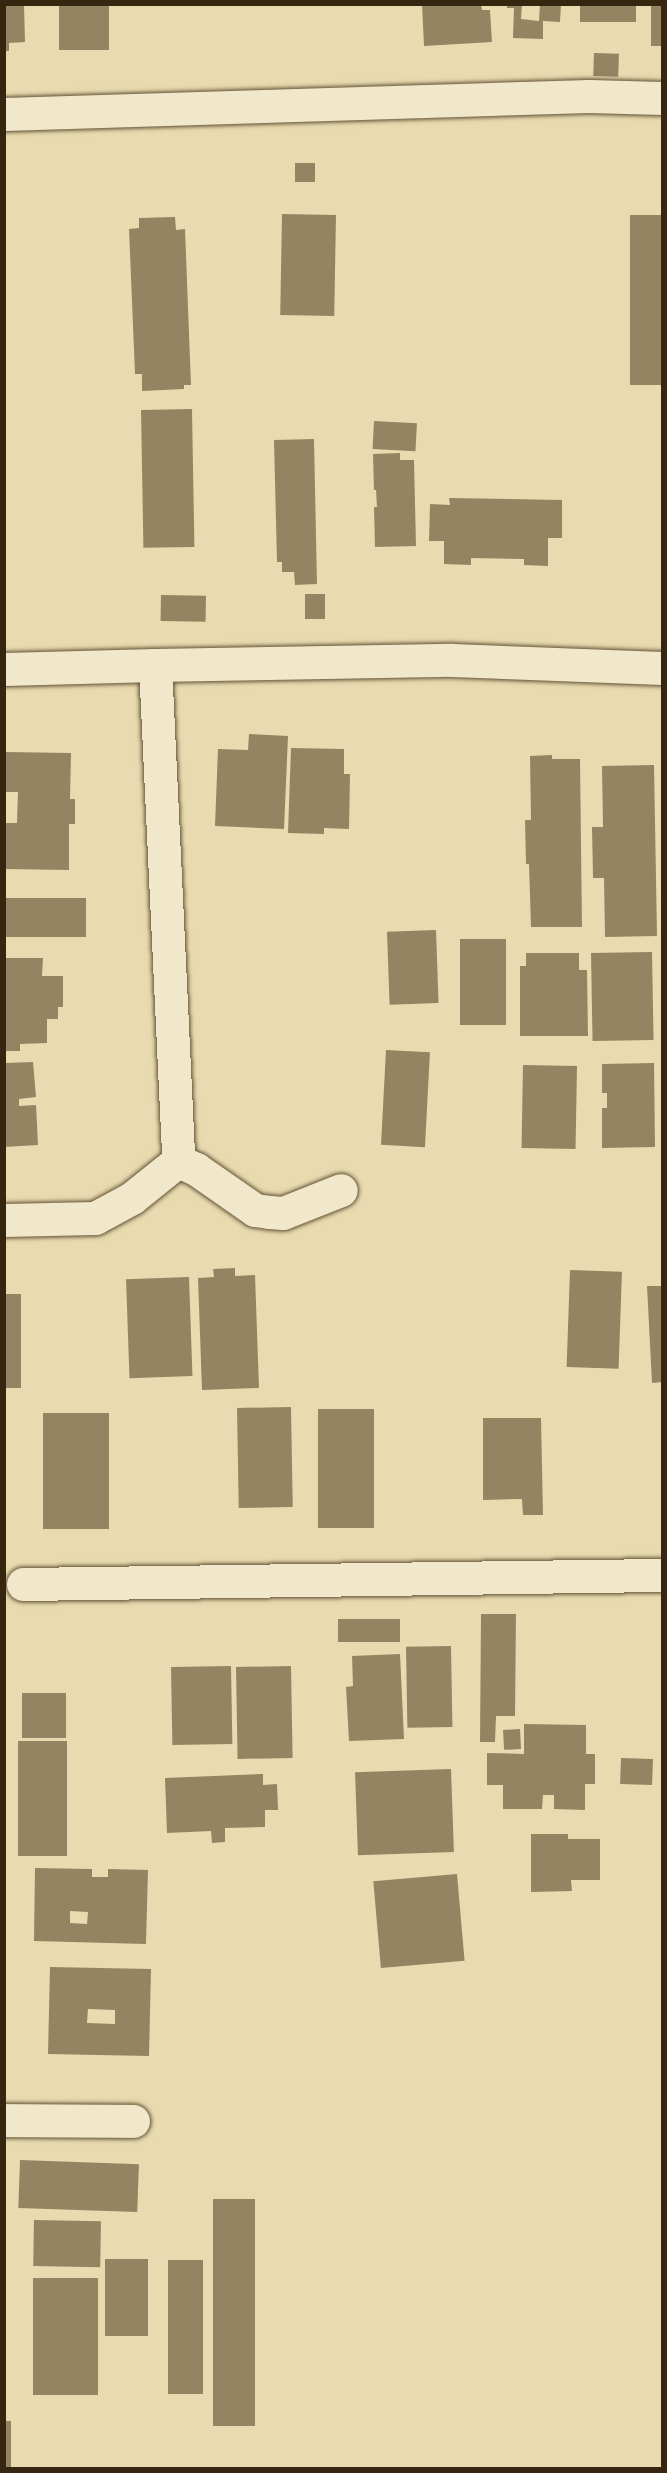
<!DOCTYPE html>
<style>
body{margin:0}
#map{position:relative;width:667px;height:2473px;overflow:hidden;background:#e9dbaf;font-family:"EB Garamond",serif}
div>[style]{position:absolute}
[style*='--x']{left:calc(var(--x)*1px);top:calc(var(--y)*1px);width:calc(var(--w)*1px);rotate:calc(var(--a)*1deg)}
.building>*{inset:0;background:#948462;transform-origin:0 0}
.roads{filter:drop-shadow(0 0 2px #645337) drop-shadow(0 0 2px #645337)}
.minor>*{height:33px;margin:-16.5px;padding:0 16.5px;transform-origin:16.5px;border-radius:16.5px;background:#f1e8cb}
span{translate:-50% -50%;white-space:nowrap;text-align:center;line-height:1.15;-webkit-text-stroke:4.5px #f1e8cb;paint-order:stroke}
.frame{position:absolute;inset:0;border:6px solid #37260f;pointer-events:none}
</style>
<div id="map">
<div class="building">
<i style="clip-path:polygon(4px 4px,24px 4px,25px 42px,9px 43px,9px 51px,4px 51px)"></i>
<i style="left:59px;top:4px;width:50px;height:46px"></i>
<i style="clip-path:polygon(422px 4px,481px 4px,482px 10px,490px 10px,492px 42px,424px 46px)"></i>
<i style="clip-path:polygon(507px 4px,522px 4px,521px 19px,539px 21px,540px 4px,561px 4px,560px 22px,543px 21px,543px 39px,513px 38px,514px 8px,507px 8px)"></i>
<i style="left:580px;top:4px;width:56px;height:18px"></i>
<i style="left:651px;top:4px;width:11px;height:42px"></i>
<i style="left:594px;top:53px;width:25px;height:23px;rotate:2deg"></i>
<i style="left:295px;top:163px;width:20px;height:19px"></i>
<i style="left:282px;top:214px;width:54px;height:101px;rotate:1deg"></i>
<i style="left:630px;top:215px;width:32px;height:170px"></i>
<i style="clip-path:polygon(175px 217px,176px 230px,185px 229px,191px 385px,184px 385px,184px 389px,142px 391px,142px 374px,135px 374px,129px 229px,139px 228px,139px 218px)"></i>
<i style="left:192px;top:409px;width:138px;height:51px;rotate:89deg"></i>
<i style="left:374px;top:421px;width:43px;height:28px;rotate:3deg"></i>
<i style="clip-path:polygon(314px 439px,317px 584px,295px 585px,294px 572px,282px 572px,282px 562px,277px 562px,274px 440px)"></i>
<i style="clip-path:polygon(400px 453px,400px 460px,414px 460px,416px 546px,375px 547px,374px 507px,377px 507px,376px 490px,374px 490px,373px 454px)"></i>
<i style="clip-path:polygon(449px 498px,562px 500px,562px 538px,548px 538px,548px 566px,524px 565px,524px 559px,471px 558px,471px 565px,444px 564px,444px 541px,429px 541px,430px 504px,450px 505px)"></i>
<i style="left:305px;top:594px;width:20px;height:25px"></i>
<i style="left:161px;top:595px;width:45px;height:26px;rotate:1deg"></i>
<i style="clip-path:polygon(249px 734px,288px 736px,284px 829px,215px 826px,218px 749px,248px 750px)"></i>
<i style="clip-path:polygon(291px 748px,344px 749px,344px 774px,350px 774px,349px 829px,324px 828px,324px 834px,288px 833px)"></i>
<i style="clip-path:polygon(5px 752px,71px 753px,70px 799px,75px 799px,75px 824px,69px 824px,69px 870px,4px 869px,4px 823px,17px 823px,18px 792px,5px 792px)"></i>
<i style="clip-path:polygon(552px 755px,552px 759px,580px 759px,582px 927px,531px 927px,529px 864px,526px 864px,525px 820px,531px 820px,530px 756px)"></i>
<i style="clip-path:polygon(654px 765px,657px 936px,605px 937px,604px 878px,593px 878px,592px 827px,603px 827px,602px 766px)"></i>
<i style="left:4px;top:898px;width:82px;height:39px"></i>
<i style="left:436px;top:930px;width:73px;height:49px;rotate:88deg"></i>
<i style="left:460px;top:939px;width:46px;height:86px"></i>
<i style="left:652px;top:952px;width:88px;height:61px;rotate:89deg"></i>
<i style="clip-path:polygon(526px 953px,579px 953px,579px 970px,587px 970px,588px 1036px,520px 1036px,520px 966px,526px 966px)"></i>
<i style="clip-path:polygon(4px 958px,43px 958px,42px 976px,63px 976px,63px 1007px,58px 1007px,58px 1019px,47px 1019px,47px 1043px,20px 1044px,20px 1051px,4px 1051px)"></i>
<i style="left:386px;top:1050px;width:44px;height:95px;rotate:3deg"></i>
<i style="clip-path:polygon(33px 1062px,36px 1097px,19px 1099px,19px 1106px,36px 1105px,38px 1145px,4px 1147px,4px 1063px)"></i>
<i style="clip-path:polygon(654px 1063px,655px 1147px,602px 1148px,602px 1108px,607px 1108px,607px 1093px,602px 1093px,602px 1064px)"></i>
<i style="left:523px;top:1065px;width:54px;height:83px;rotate:1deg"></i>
<i style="clip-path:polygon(235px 1268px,235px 1276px,255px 1275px,259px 1388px,202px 1390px,198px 1278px,214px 1277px,213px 1269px)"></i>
<i style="left:570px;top:1270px;width:52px;height:97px;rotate:2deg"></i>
<i style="left:189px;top:1277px;width:99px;height:63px;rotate:88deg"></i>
<i style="clip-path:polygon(647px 1286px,662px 1286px,662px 1382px,652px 1383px)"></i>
<i style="left:4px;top:1294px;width:17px;height:94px"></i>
<i style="left:291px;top:1407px;width:100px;height:54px;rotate:89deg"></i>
<i style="left:318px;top:1409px;width:56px;height:119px"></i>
<i style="left:109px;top:1413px;width:116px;height:66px;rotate:90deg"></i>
<i style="clip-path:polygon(483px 1418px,541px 1418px,543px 1515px,523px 1515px,522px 1499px,483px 1500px)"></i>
<i style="clip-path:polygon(481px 1614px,516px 1614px,515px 1716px,496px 1716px,495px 1742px,480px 1742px)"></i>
<i style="left:338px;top:1619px;width:62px;height:23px"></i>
<i style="left:451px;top:1646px;width:81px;height:45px;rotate:89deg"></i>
<i style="clip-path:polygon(400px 1654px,404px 1739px,349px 1741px,346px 1687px,353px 1686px,352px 1656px)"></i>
<i style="left:231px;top:1666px;width:78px;height:60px;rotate:89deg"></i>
<i style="left:291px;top:1666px;width:92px;height:55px;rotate:89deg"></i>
<i style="left:22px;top:1693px;width:44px;height:45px"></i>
<i style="clip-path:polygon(524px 1724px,586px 1725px,586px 1754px,595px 1754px,595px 1784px,585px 1784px,585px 1810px,554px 1809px,554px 1795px,543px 1795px,542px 1809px,503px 1809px,503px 1785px,487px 1785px,487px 1753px,524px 1754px)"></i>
<i style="left:520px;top:1729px;width:20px;height:17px;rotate:87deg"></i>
<i style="left:67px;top:1741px;width:115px;height:49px;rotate:90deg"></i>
<i style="left:621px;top:1758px;width:32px;height:26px;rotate:2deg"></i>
<i style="left:451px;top:1769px;width:83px;height:96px;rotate:88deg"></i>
<i style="clip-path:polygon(263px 1774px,263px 1785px,277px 1784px,278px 1810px,265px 1810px,265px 1827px,225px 1828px,225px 1842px,212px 1843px,211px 1831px,167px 1833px,165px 1778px)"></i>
<i style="clip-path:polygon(531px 1834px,568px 1834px,568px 1839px,600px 1839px,600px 1880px,571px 1880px,572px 1891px,531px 1892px)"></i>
<i style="clip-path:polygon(evenodd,35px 1868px,92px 1869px,92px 1877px,108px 1877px,108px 1869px,148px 1870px,146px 1944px,34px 1941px,35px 1868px,70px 1911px,88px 1912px,87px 1924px,70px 1923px,70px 1911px)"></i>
<i style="left:457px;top:1874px;width:87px;height:84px;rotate:85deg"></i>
<i style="clip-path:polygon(evenodd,50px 1967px,151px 1969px,149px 2056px,48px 2054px,50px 1967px,88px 2009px,115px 2010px,115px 2024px,87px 2023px,88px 2009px)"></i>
<i style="left:20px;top:2160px;width:119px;height:48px;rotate:2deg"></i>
<i style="left:213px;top:2199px;width:42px;height:227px"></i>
<i style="left:34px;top:2220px;width:67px;height:46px;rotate:1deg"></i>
<i style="left:105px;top:2259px;width:43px;height:77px"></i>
<i style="left:168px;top:2260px;width:35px;height:134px"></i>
<i style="left:33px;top:2278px;width:65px;height:117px"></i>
<i style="left:4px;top:2421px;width:7px;height:47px"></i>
</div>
<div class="roads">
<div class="minor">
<i style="--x:4;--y:114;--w:585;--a:-1.76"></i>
<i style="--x:589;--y:96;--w:73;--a:1.6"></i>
<i style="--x:155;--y:665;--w:297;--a:-1"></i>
<i style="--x:452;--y:660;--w:210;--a:2.2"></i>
<i style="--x:4;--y:669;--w:151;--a:-1.5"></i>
<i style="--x:155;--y:665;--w:497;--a:87.3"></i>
<i style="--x:178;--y:1161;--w:59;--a:141.2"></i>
<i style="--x:132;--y:1198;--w:42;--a:151.6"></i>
<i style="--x:95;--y:1218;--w:91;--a:178.7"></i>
<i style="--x:178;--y:1161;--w:20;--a:24"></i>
<i style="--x:196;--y:1169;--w:72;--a:34.8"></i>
<i style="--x:255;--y:1210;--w:14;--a:8"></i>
<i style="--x:269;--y:1212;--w:14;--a:4"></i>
<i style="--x:283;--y:1213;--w:62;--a:-21.6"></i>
<i style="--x:23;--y:1584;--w:639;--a:-0.81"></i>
<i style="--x:4;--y:2120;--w:129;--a:0.4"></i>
</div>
</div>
<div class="frame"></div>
</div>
